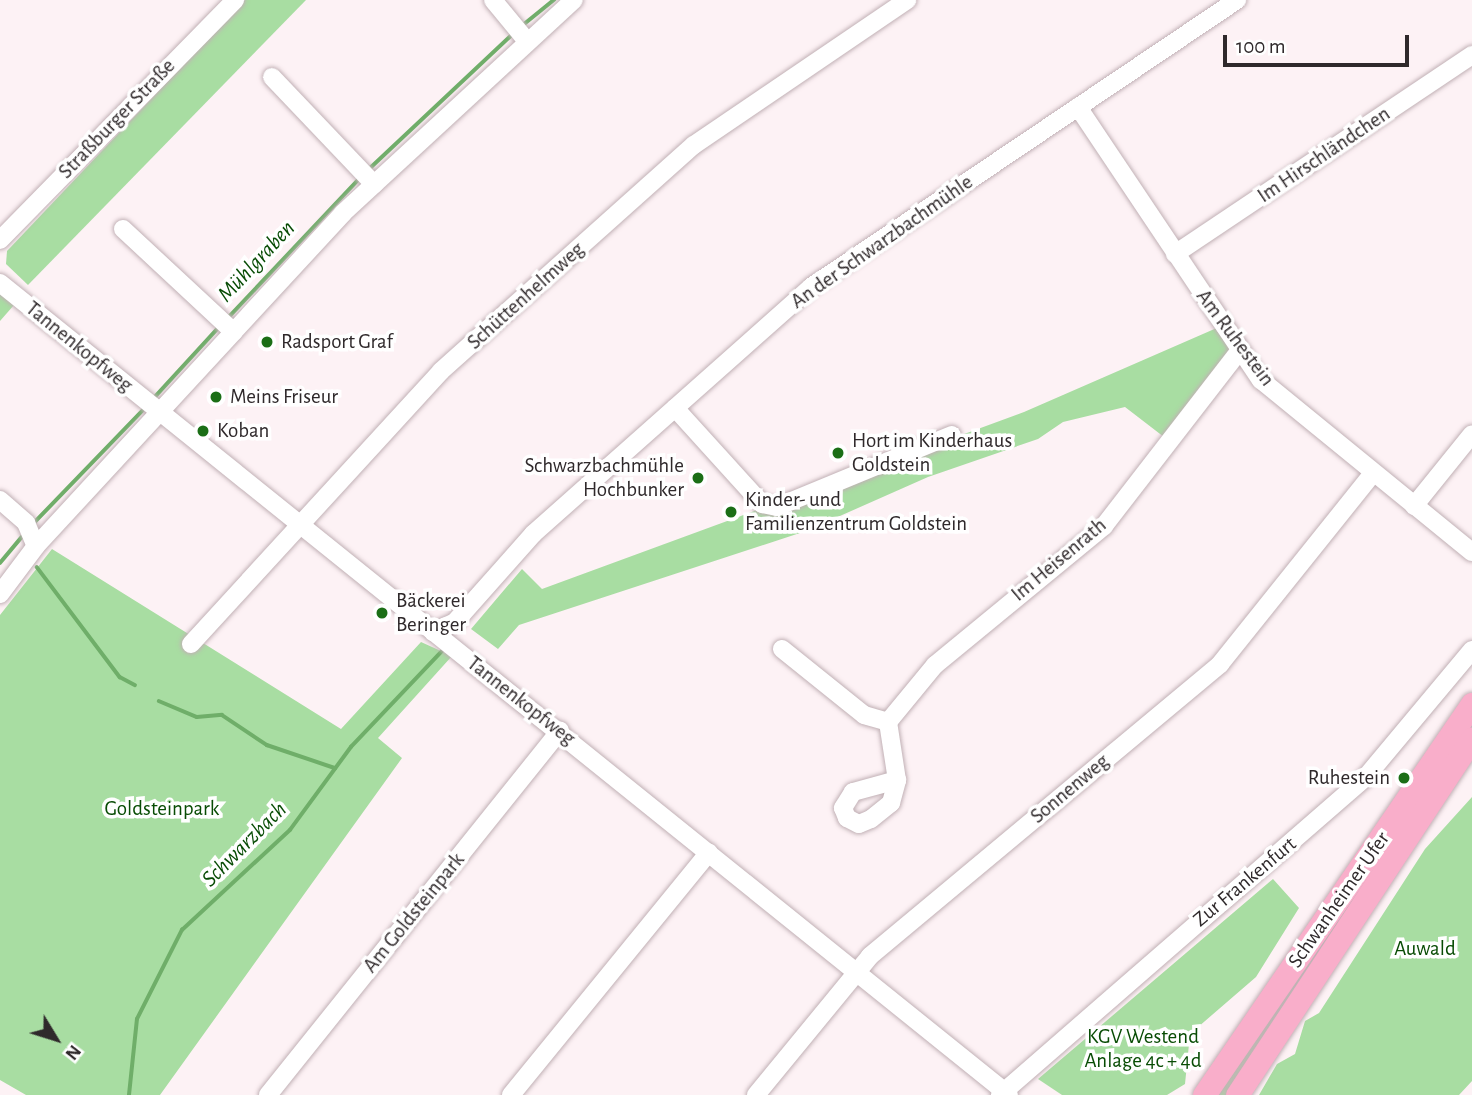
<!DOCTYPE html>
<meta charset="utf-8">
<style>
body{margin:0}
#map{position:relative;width:1472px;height:1095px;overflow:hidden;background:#fdf2f5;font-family:"Alegreya Sans",sans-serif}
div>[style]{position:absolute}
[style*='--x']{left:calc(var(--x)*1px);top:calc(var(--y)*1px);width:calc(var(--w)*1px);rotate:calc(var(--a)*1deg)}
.green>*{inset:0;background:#a8dda2}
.stream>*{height:3.5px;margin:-1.75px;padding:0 1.75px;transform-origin:1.75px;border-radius:1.75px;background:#6fae69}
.roads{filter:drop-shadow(0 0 2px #c1b0b5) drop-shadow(0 0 2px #c1b0b5)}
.minor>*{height:18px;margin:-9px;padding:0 9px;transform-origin:9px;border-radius:9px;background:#fff}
.major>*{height:23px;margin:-11.5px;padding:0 11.5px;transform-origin:11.5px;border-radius:11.5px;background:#f9aeca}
.dots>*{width:19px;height:19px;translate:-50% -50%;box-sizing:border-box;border:4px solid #fff;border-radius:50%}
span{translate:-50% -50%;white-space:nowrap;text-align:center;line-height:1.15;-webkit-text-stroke:7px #fff;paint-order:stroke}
.street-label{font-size:21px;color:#2f292b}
.poi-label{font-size:21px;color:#2f292b}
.left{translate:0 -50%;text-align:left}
.right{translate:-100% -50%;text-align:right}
.park-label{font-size:21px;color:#084c04}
.water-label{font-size:23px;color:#084c05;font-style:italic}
.north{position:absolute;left:21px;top:1004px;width:70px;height:70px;-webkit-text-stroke:5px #fff;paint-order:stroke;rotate:128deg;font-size:19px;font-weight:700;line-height:28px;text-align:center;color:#2f292b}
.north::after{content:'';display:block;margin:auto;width:24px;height:32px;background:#2f292b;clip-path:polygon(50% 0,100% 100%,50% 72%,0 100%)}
.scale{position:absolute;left:1223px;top:35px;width:186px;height:32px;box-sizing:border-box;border:4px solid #2f292b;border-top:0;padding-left:9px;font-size:21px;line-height:24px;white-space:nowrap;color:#2f292b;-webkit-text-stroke:5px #fff;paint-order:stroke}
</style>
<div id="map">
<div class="green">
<i style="clip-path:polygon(245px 0,306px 0,28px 285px,6px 264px,7px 251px)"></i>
<i style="clip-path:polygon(0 294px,14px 305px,0 321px)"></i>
<i style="clip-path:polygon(1219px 327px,1232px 347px,1164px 437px,1125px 407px,1063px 422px,1038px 439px,928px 477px,806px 531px,519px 625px,498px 649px,471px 629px,522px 569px,542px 589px,1024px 412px)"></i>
<i style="clip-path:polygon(52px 549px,341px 729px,421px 642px,452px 656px,378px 738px,402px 758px,160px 1095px,26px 1095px,0 1080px,0 615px)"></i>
<i style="clip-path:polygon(1472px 718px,1228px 1095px,1213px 1095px)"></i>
<i style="clip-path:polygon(1472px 797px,1472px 1081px,1459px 1095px,1259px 1095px,1277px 1064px,1295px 1054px,1305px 1021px,1319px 1013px,1425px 849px)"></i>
<i style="clip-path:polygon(1273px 879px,1299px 908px,1256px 977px,1190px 1034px,1185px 1084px,1167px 1095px,1062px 1095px,1038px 1079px)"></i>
</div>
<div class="stream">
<i style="--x:523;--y:25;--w:40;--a:-39"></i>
<i style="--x:367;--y:171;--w:203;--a:-43.2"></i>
<i style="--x:228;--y:318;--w:191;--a:-46.7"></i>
<i style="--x:154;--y:398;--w:98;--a:-47.5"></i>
<i style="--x:33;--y:524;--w:164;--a:-46"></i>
<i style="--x:0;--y:563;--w:39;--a:-50"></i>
<i style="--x:37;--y:567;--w:138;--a:53"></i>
<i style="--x:120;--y:677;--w:17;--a:28"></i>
<i style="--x:159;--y:701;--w:41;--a:22.8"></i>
<i style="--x:197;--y:717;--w:25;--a:-5"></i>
<i style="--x:222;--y:715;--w:54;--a:33.7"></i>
<i style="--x:267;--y:745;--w:72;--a:18.7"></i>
<i style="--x:129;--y:1095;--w:76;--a:-84"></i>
<i style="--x:137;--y:1019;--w:100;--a:-63.2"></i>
<i style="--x:182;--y:930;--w:147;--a:-42.8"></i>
<i style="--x:290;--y:830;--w:103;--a:-53.7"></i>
<i style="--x:351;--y:747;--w:135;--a:-46.5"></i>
</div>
<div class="roads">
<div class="minor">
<i style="--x:493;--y:0;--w:52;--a:50.5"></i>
<i style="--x:272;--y:77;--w:148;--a:46.4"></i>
<i style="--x:1078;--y:107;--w:329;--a:56.2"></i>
<i style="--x:1261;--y:380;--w:272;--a:39.2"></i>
<i style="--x:123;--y:229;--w:151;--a:42.9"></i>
<i style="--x:0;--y:240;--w:336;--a:-45.6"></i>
<i style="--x:1175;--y:254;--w:358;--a:-33.8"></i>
<i style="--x:0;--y:283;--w:1295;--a:38.83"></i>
<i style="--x:675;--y:408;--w:130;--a:47.8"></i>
<i style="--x:762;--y:504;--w:15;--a:11"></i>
<i style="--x:777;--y:507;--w:189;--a:-22.4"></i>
<i style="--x:0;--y:500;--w:35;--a:41"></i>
<i style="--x:26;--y:523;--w:25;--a:67"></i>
<i style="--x:1414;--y:506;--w:92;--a:-51.1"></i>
<i style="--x:0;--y:594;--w:60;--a:-53.1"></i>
<i style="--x:36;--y:546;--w:453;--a:-47.3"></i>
<i style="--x:343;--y:213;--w:314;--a:-42.7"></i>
<i style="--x:433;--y:632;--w:24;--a:-24"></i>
<i style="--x:455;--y:622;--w:118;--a:-48.4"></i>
<i style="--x:533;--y:534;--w:372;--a:-41.6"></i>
<i style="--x:811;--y:287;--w:514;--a:-33.97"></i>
<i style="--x:191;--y:644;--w:370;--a:-47.5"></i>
<i style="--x:441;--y:371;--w:339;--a:-41.8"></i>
<i style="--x:694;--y:145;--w:258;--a:-34.2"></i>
<i style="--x:782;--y:649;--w:105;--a:38.8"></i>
<i style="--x:864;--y:715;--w:25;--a:16"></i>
<i style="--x:888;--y:722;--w:74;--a:-50.5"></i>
<i style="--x:935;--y:665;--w:219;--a:-39.4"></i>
<i style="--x:1104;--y:526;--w:222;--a:-52.3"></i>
<i style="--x:888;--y:722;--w:59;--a:81.2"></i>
<i style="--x:897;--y:780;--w:46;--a:164.7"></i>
<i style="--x:853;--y:792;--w:19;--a:122"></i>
<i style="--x:843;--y:808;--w:11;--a:68"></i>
<i style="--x:847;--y:818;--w:13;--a:27"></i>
<i style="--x:859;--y:824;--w:13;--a:-23"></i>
<i style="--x:871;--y:819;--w:26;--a:-39"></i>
<i style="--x:891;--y:803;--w:24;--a:-75"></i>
<i style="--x:268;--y:1095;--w:467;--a:-51.3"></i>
<i style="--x:511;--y:1095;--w:313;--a:-50.8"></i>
<i style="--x:756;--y:1095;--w:180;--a:-50.6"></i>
<i style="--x:870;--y:956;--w:456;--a:-39.8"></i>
<i style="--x:1220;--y:664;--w:245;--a:-51.3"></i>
<i style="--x:1000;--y:1095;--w:483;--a:-41"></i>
<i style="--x:1365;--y:778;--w:167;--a:-50.1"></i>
</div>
<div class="major">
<i style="--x:1204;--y:1095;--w:474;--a:-55.6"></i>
<i style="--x:1237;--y:1095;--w:427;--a:-56.6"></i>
</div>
</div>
<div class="dots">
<i style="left:267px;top:342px;background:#1b6e16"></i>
<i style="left:216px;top:397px;background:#1b6e16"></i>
<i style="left:203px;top:431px;background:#1b6e16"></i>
<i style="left:838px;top:453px;background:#1b6e16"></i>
<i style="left:698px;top:478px;background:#1b6e16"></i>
<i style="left:731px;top:512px;background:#1b6e16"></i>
<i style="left:382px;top:613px;background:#1b6e16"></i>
<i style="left:1404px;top:778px;background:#1b6e16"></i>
</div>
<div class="street-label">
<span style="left:117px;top:119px;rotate:-46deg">Straßburger Straße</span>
<span style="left:1324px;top:155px;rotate:-34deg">Im Hirschländchen</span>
<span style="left:882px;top:242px;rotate:-35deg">An der Schwarzbachmühle</span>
<span style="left:526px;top:296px;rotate:-42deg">Schüttenhelmweg</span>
<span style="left:1235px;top:338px;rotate:53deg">Am Ruhestein</span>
<span style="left:79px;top:347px;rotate:39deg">Tannenkopfweg</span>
<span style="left:1059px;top:560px;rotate:-40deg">Im Heisenrath</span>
<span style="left:521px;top:701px;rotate:38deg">Tannenkopfweg</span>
<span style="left:1070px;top:789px;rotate:-40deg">Sonnenweg</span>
<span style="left:1245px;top:882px;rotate:-40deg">Zur Frankenfurt</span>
<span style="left:1339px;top:900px;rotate:-55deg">Schwanheimer Ufer</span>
<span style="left:414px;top:913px;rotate:-51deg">Am Goldsteinpark</span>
</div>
<div class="poi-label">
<span class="left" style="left:281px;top:342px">Radsport Graf</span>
<span class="left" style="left:230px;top:397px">Meins Friseur</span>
<span class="left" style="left:217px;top:431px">Koban</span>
<span class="left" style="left:852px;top:453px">Hort im Kinderhaus<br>Goldstein</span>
<span class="right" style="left:684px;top:478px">Schwarzbachmühle<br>Hochbunker</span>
<span class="left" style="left:745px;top:512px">Kinder- und<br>Familienzentrum Goldstein</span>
<span class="left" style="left:396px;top:613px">Bäckerei<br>Beringer</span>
<span class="right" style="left:1390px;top:778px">Ruhestein</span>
</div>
<div class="park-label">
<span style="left:162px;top:809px">Goldsteinpark</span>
<span style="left:1425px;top:949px">Auwald</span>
<span style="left:1143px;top:1049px">KGV Westend<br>Anlage 4c + 4d</span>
</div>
<div class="water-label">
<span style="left:257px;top:262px;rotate:-47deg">Mühlgraben</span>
<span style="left:245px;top:845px;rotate:-45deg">Schwarzbach</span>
</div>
<div class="north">N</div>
<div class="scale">100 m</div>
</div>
